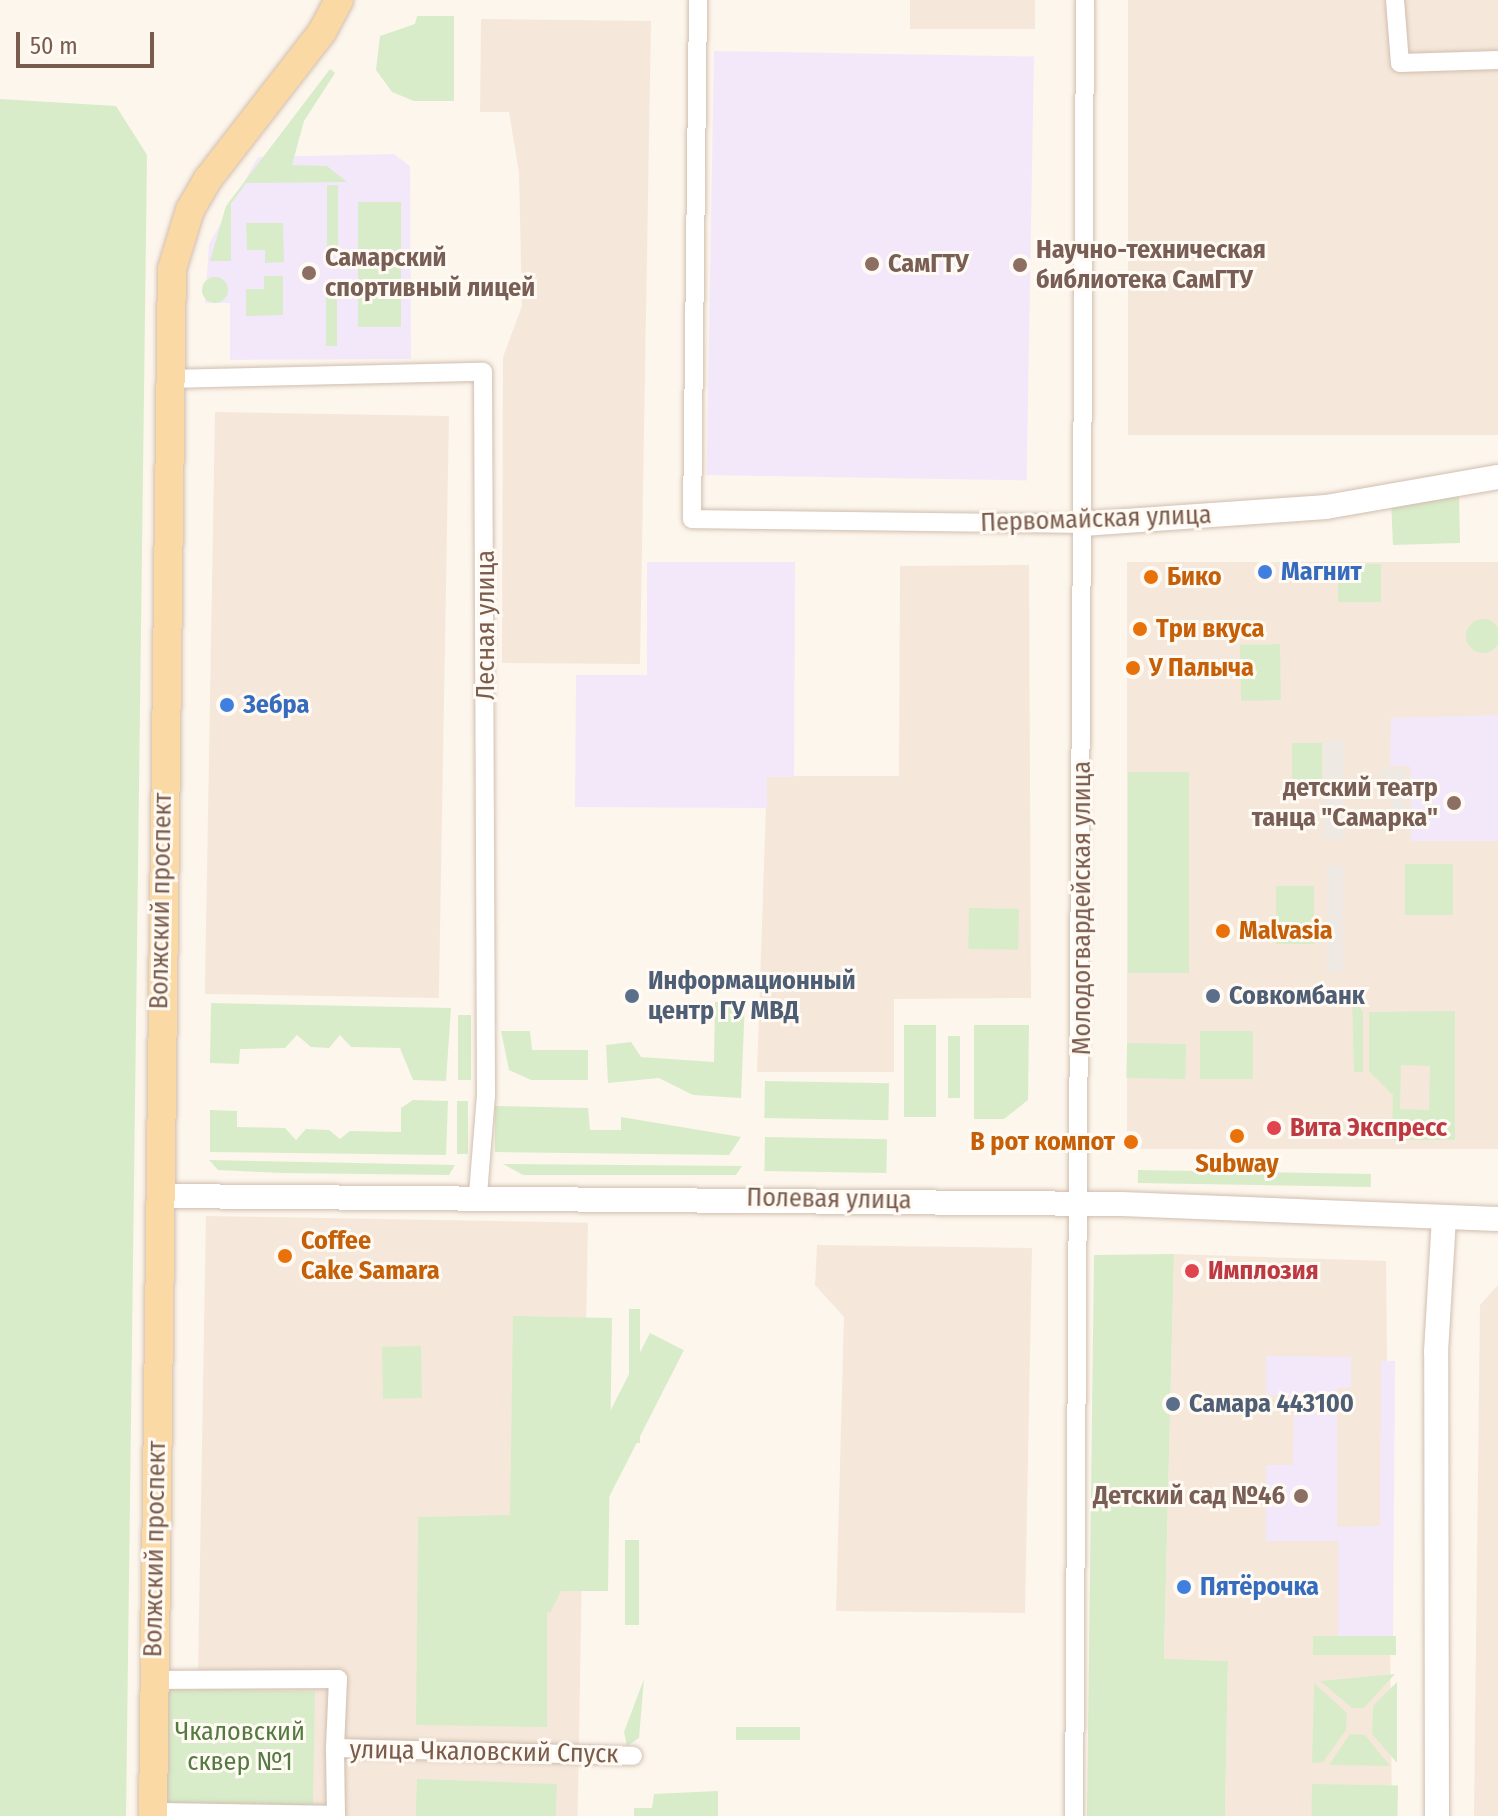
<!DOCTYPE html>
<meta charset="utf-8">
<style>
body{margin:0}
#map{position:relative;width:1498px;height:1816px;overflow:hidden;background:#fdf6ec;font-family:"Fira Sans Condensed",sans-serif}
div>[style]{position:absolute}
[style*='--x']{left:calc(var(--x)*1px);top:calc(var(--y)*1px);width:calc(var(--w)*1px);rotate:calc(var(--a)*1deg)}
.residential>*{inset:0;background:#f5e8da;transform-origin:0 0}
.industrial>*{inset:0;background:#efe9e4;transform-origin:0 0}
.education>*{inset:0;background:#f3e8fa;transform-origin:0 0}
.green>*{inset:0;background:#d8ecc9;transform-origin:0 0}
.round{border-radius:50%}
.roads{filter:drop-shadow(0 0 2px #d1beb0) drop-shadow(0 0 2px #d1beb0)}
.street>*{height:18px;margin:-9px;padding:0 9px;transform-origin:9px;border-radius:9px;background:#fff}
.secondary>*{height:24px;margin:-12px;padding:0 12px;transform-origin:12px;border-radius:12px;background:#fff}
.primary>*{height:28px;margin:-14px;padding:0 14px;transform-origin:14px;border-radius:14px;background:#fbd9a5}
.dots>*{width:22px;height:22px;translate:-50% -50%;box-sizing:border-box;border:4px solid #fffaf3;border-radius:50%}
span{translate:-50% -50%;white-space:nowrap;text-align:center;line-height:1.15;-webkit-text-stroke:6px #fffaf3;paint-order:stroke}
.education-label{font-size:26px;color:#785e54;font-weight:700}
.left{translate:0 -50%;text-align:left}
.right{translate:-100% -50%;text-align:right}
.street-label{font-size:26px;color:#7a5c4d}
.shop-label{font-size:26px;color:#366cbe;font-weight:700}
.food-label{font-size:26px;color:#c56008;font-weight:700}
.service-label{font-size:26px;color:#4e5e75;font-weight:700}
.health-label{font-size:26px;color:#be3a42;font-weight:700}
.park-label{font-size:26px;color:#537a41}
.scale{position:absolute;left:16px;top:32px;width:138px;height:36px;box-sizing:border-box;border:4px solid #7a5c4d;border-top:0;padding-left:10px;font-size:24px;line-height:28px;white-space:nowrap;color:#7a5c4d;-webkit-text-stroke:6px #fffaf3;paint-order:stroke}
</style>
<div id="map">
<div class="residential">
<i style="left:910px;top:0;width:125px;height:29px"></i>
<i style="left:1128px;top:0;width:370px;height:435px"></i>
<i style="clip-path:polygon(481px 19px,651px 21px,640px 664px,502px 663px,503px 357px,522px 306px,519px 173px,509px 112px,480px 112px)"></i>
<i style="left:215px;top:412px;width:234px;height:582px;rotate:1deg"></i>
<i style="left:1498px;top:562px;width:587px;height:371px;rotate:90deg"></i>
<i style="clip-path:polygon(1029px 565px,1031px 998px,894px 999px,894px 1072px,757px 1072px,767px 776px,899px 776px,900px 566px)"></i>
<i style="left:206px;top:1216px;width:382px;height:600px;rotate:1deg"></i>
<i style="clip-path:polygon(817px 1245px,1032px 1248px,1025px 1613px,836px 1611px,844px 1317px,815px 1285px)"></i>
<i style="clip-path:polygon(1174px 1254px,1386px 1261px,1392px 1816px,1225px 1816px,1228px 1661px,1164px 1660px)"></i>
<i style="clip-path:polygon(1498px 1285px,1498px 1816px,1474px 1816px,1480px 1305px)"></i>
</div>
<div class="industrial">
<i style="left:1324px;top:741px;width:20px;height:98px"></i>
<i style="clip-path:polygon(1382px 769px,1405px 769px,1406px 816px,1392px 816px,1392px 788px,1382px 787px)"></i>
<i style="left:1327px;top:866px;width:16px;height:106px"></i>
</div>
<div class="education">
<i style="left:714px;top:51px;width:320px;height:424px;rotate:1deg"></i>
<i style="clip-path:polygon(394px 154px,410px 166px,411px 359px,230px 360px,230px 303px,205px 303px,209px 244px,258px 157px)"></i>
<i style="clip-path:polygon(647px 562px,795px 562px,794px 777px,767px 777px,767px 808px,575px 807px,576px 675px,647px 675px)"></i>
<i style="clip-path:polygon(1498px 715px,1498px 841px,1411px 841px,1410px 766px,1390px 766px,1391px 718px)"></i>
<i style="clip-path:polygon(1266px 1356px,1351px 1357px,1351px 1387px,1337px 1388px,1337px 1527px,1380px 1526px,1381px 1361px,1395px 1361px,1393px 1638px,1338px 1638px,1338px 1541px,1266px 1541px,1266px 1465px,1293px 1465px,1294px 1396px,1266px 1395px)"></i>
</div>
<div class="green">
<i style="clip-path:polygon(417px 16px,454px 16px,454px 101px,414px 101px,392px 92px,376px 70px,380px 36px,415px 24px)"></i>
<i style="clip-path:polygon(330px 69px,335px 73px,304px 121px,292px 165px,327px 166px,347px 182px,246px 183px,231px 204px,231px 261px,210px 261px,226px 206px)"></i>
<i style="clip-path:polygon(0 99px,116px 106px,147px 155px,126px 1816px,0 1816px)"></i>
<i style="left:327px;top:185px;width:11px;height:68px"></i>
<i style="left:358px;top:202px;width:43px;height:125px"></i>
<i style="clip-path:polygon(246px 223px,283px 223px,284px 262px,265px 263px,265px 250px,247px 250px)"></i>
<i style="clip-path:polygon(264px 276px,283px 276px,283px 315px,246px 316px,246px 289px,264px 289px)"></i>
<i class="round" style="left:202px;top:277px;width:26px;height:26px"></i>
<i style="left:326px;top:284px;width:11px;height:62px"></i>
<i style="clip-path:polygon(1459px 491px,1460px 543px,1393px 545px,1391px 501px)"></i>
<i style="left:1338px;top:564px;width:43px;height:38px"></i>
<i class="round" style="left:1466px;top:619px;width:34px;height:34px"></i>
<i style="left:1280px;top:644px;width:56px;height:40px;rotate:89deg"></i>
<i style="left:1292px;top:743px;width:30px;height:42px"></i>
<i style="left:1128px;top:772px;width:61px;height:201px"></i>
<i style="left:1453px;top:864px;width:51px;height:48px;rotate:90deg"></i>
<i style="left:1276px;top:886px;width:38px;height:58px"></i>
<i style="left:969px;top:908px;width:50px;height:41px;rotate:1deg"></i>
<i style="clip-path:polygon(1352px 994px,1363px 1012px,1363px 1072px,1354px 1072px)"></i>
<i style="clip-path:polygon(745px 1001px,741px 1098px,693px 1095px,659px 1078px,608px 1083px,606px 1045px,631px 1042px,641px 1057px,714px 1062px,715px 1002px)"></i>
<i style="clip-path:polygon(211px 1003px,451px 1008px,446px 1081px,413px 1080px,400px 1048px,351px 1047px,340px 1035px,329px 1048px,311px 1047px,297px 1035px,285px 1048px,240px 1049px,239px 1064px,210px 1063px)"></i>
<i style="clip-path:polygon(evenodd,1455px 1011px,1455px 1140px,1392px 1140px,1393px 1095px,1369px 1071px,1369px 1012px,1455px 1011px,1401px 1065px,1430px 1066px,1429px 1110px,1400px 1109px,1401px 1065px)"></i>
<i style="left:458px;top:1015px;width:13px;height:65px"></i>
<i style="left:904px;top:1025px;width:32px;height:92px"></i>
<i style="clip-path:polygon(974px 1025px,1029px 1025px,1028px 1100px,1004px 1119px,974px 1119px)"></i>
<i style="clip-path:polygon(501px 1031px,530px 1031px,532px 1050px,588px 1050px,588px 1080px,531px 1080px,509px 1070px)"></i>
<i style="left:1200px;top:1031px;width:53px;height:48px"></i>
<i style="left:948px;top:1036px;width:12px;height:62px"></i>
<i style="left:1127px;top:1043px;width:59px;height:35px;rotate:1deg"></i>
<i style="left:765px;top:1081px;width:124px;height:37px;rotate:1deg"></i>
<i style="clip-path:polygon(413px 1100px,448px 1101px,446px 1155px,210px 1152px,210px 1110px,237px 1111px,237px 1127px,285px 1128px,296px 1140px,306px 1129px,329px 1130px,340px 1139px,350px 1131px,401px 1132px,401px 1108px)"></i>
<i style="left:457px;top:1101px;width:11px;height:53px"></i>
<i style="clip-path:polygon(495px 1106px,588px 1108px,590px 1130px,621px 1130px,621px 1117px,741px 1137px,729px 1155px,495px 1152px)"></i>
<i style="left:765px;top:1137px;width:122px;height:34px;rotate:1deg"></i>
<i style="clip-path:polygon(209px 1160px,455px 1165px,449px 1175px,284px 1173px,218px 1170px)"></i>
<i style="clip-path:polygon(503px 1164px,742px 1166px,736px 1175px,523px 1175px)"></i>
<i style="left:1138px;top:1170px;width:233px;height:13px;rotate:1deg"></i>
<i style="clip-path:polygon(1174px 1254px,1164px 1659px,1228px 1661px,1225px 1816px,1087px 1816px,1094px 1255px)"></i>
<i style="left:629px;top:1309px;width:11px;height:134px"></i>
<i style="clip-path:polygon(513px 1316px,612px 1318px,608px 1591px,547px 1591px,547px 1727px,416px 1725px,418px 1517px,510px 1515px)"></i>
<i style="left:650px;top:1333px;width:38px;height:295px;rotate:27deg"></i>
<i style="left:421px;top:1346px;width:52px;height:39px;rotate:89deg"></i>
<i style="left:625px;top:1540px;width:14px;height:85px"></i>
<i style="left:1313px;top:1636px;width:83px;height:19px"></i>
<i style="clip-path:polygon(1395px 1674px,1364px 1708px,1352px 1708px,1320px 1681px)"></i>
<i style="clip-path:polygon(644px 1679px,639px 1738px,627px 1746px,624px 1732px)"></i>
<i style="clip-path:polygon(1397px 1682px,1397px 1763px,1372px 1734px,1373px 1706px)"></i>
<i style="clip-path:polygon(1314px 1683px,1347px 1713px,1346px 1730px,1323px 1762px,1312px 1763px)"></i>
<i style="left:166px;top:1689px;width:149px;height:114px;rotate:1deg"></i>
<i style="left:736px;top:1727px;width:64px;height:13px"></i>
<i style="clip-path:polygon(1350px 1734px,1365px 1735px,1390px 1766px,1329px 1765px)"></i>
<i style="left:417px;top:1779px;width:140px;height:37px;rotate:2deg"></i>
<i style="left:1312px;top:1784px;width:86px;height:32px;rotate:1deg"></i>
<i style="clip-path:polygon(718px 1791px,718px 1816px,634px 1816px,634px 1808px,652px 1808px,654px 1794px)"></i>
</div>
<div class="roads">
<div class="street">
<i style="--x:698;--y:0;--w:519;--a:90.66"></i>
<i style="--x:692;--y:519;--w:391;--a:0.7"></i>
<i style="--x:1395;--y:0;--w:63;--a:85.5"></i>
<i style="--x:1400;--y:63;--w:98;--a:-1.8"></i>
<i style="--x:166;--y:379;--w:317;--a:-1.3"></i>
<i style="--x:483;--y:372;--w:723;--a:89.76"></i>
<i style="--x:486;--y:1095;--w:99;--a:94.6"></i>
<i style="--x:154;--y:1680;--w:184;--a:-0.3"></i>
<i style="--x:338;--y:1679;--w:69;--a:92.5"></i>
<i style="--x:153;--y:1812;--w:183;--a:0.9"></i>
<i style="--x:336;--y:1815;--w:67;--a:-90.9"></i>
<i style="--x:335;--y:1748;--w:298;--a:1.5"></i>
<i style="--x:1074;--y:1816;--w:1816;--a:-89.65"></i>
</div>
<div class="secondary">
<i style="--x:1083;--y:524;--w:244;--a:-4"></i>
<i style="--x:1326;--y:507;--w:175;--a:-9.9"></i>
<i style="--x:159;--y:1196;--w:962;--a:0.48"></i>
<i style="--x:1121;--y:1204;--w:377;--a:2.3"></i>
<i style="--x:1437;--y:1816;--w:464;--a:-90.1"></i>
<i style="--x:1436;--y:1352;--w:134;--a:-86.6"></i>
</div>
<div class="primary">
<i style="--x:153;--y:1816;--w:1547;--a:-89.3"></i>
<i style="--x:172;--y:269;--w:62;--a:-73"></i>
<i style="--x:190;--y:210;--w:36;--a:-60"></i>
<i style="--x:208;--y:179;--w:186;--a:-52.2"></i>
<i style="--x:322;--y:32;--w:36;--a:-62"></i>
</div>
</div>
<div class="dots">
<i style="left:872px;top:264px;background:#8d6e63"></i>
<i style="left:1020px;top:265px;background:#8d6e63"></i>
<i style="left:309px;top:273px;background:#8d6e63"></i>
<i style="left:1265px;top:572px;background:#3f7fe0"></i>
<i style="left:1151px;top:577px;background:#e8710a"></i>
<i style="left:1140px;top:629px;background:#e8710a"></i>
<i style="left:1133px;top:668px;background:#e8710a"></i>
<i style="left:227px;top:705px;background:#3f7fe0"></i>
<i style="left:1454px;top:803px;background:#8d6e63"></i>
<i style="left:1223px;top:931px;background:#e8710a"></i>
<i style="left:632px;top:996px;background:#5c6f8a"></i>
<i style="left:1213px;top:996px;background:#5c6f8a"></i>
<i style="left:1274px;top:1128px;background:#e0444e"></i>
<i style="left:1237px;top:1136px;background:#e8710a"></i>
<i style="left:1131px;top:1142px;background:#e8710a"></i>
<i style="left:285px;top:1256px;background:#e8710a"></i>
<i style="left:1192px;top:1271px;background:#e0444e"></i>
<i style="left:1173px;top:1404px;background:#5c6f8a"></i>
<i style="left:1301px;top:1496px;background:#8d6e63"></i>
<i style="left:1184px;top:1587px;background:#3f7fe0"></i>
</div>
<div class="education-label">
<span class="left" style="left:1036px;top:265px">Научно-техническая<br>библиотека СамГТУ</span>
<span class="left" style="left:325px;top:273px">Самарский<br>спортивный лицей</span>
<span class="left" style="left:888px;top:264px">СамГТУ</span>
<span class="right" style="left:1438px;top:803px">детский театр<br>танца "Самарка"</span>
<span class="right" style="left:1285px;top:1496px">Детский сад №46</span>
</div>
<div class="street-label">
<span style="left:1096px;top:519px;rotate:-2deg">Первомайская улица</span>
<span style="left:486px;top:625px;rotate:-90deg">Лесная улица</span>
<span style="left:161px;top:901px;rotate:-89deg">Волжский проспект</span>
<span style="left:1082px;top:908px;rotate:-90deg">Молодогвардейская улица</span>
<span style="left:829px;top:1199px;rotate:1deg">Полевая улица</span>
<span style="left:155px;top:1549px;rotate:-89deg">Волжский проспект</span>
<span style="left:484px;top:1752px;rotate:1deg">улица Чкаловский Спуск</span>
</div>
<div class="shop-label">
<span class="left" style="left:1281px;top:572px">Магнит</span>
<span class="left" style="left:243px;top:705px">Зебра</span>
<span class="left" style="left:1200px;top:1587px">Пятёрочка</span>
</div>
<div class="food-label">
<span class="left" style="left:1167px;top:577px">Бико</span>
<span class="left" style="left:1156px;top:629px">Три вкуса</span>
<span class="left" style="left:1149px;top:668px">У Палыча</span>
<span class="left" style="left:1239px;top:931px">Malvasia</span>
<span class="right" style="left:1115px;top:1142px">В рот компот</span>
<span style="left:1237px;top:1164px">Subway</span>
<span class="left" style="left:301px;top:1256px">Coffee<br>Cake Samara</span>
</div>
<div class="service-label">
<span class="left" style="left:648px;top:996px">Информационный<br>центр ГУ МВД</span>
<span class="left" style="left:1229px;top:996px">Совкомбанк</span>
<span class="left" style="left:1189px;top:1404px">Самара 443100</span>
</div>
<div class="health-label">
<span class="left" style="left:1290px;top:1128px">Вита Экспресс</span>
<span class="left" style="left:1208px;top:1271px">Имплозия</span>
</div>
<div class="park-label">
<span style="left:240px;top:1747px">Чкаловский<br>сквер №1</span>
</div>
<div class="scale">50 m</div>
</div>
